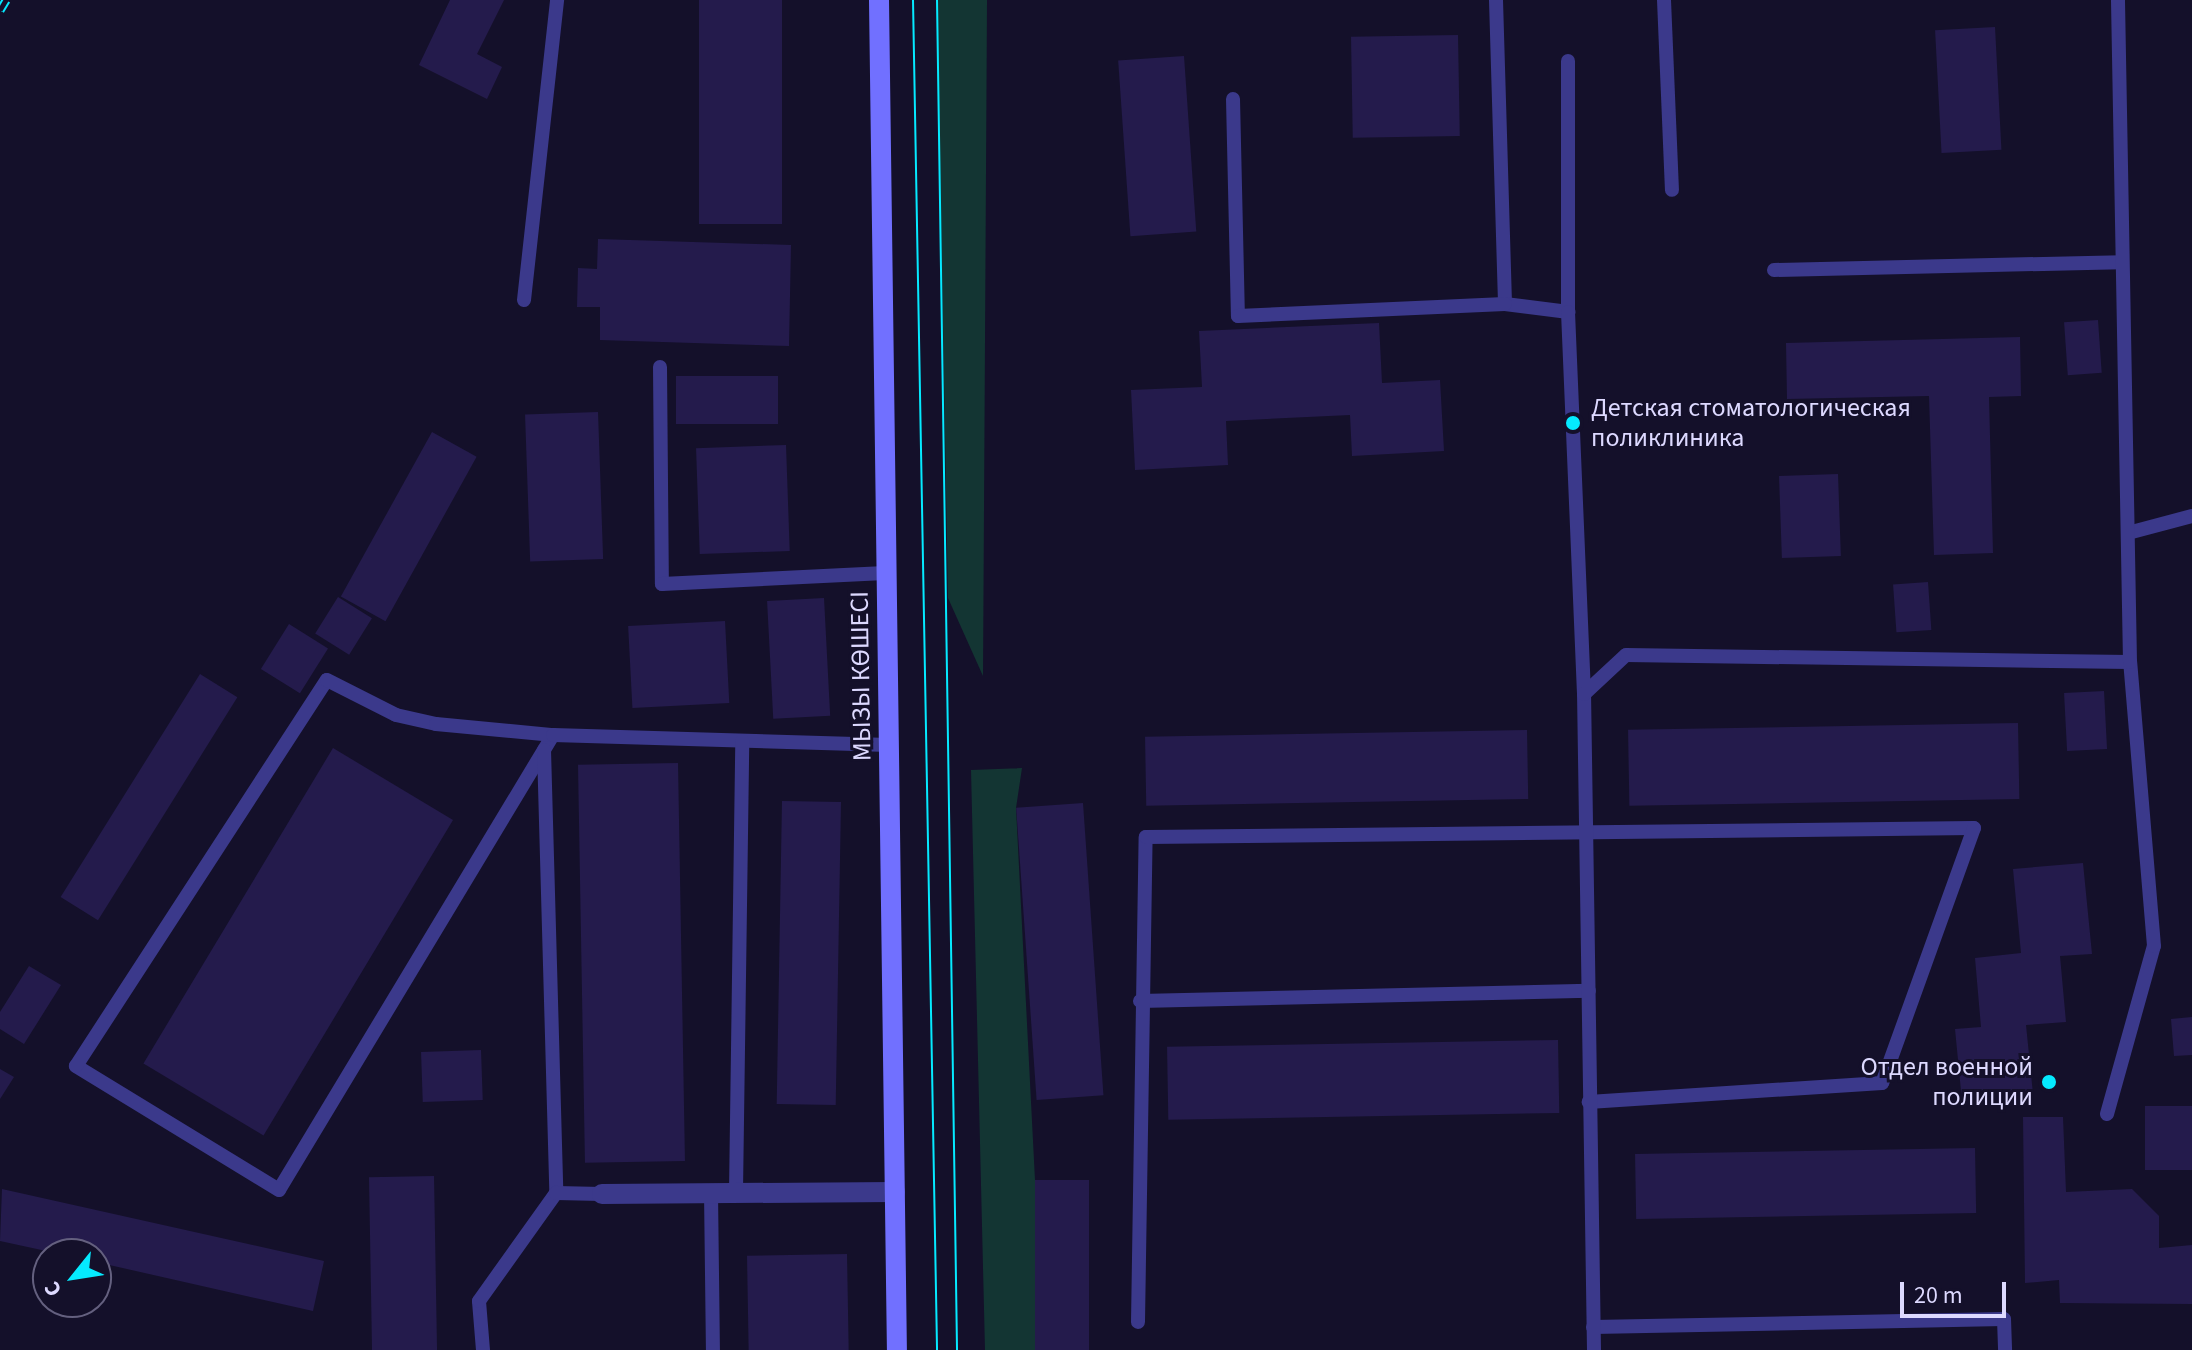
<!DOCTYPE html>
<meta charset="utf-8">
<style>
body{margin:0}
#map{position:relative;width:2192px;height:1350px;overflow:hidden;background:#14102a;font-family:"Source Sans 3",sans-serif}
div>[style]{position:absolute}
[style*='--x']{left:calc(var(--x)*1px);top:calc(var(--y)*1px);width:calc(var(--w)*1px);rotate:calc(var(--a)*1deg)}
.green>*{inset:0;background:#133533}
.building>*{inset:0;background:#241b4c;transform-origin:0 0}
.lane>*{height:14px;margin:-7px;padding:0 7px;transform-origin:7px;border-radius:7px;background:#3b398b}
.street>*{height:20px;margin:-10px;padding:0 10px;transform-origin:10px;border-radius:10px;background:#3b398b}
.secondary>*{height:20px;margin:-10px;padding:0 10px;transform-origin:10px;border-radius:10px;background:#7170ff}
.tram>*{height:2px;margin:-1px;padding:0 1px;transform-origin:1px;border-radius:1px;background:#05eaff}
.rail>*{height:9px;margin-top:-4.5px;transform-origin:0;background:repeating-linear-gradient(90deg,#14102a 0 18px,#05eaff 0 36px);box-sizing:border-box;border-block:2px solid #05eaff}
.dots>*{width:22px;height:22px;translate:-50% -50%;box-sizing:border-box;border:4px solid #14102a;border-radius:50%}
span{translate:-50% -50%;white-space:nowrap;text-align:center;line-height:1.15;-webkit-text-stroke:6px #14102a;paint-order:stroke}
.poi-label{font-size:26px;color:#ddd9ff}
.left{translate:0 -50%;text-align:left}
.right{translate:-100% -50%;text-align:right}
.street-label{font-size:26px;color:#ddd9ff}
.north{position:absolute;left:32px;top:1238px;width:80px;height:80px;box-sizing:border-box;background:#14102a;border:2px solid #64607f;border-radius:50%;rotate:240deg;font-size:22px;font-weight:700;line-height:32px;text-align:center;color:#ddd9ff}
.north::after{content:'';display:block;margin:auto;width:28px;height:36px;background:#05eaff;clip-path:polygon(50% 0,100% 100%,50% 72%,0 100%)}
.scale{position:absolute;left:1900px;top:1282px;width:106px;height:36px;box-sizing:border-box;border:4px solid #ddd9ff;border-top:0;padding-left:10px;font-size:24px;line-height:28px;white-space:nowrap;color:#ddd9ff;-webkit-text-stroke:6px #14102a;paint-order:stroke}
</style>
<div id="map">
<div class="green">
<i style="clip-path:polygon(937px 0,987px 0,983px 676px,948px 598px)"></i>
<i style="clip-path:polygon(1022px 768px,1016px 808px,1035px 1180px,1036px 1350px,985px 1350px,971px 770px)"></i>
</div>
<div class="building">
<i style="clip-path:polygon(450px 0,504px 0,477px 54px,502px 67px,487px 99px,419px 65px)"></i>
<i style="left:699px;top:0;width:83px;height:224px"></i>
<i style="left:1995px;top:27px;width:123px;height:60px;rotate:87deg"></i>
<i style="left:1458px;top:35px;width:101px;height:107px;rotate:89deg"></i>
<i style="left:1184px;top:56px;width:176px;height:66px;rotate:86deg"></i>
<i style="clip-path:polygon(598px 239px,791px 245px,789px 346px,600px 340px,600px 307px,577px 307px,578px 268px,597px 269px)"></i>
<i style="left:2098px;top:320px;width:53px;height:34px;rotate:86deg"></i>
<i style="clip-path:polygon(1379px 323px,1382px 383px,1440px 380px,1444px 451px,1352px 456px,1350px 415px,1226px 421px,1228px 465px,1135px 470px,1131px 390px,1202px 387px,1199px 331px)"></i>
<i style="clip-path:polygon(2020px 337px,2021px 396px,1989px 397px,1993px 553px,1934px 555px,1929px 396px,1787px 399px,1786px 343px)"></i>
<i style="left:778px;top:376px;width:48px;height:102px;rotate:90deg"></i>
<i style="left:598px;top:412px;width:147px;height:73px;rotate:88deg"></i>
<i style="left:432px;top:432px;width:51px;height:188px;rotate:29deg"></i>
<i style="left:786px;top:445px;width:106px;height:90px;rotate:88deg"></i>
<i style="left:1838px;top:474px;width:82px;height:59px;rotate:88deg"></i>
<i style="left:1928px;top:582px;width:48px;height:35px;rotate:86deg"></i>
<i style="left:338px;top:597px;width:40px;height:43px;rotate:32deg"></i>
<i style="left:824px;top:598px;width:118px;height:57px;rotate:87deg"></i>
<i style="left:725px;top:621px;width:82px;height:97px;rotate:87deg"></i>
<i style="left:289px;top:624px;width:46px;height:53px;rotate:32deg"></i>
<i style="left:200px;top:674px;width:44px;height:263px;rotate:32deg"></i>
<i style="left:2104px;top:691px;width:58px;height:40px;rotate:87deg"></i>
<i style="left:2018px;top:723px;width:76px;height:390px;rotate:89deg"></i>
<i style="left:1527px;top:730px;width:69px;height:382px;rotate:89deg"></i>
<i style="left:333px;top:748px;width:140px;height:368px;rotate:31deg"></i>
<i style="left:678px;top:763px;width:398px;height:100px;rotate:89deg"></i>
<i style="left:782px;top:801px;width:59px;height:303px;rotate:1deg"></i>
<i style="left:1083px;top:803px;width:293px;height:67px;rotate:86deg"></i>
<i style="clip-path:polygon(2083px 863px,2092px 954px,2060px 956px,2066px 1022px,2026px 1025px,2033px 1094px,1962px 1101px,1955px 1029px,1981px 1027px,1975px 958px,2021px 953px,2013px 869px)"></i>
<i style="clip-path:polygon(29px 966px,61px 985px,24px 1044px,0 1029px,0 1012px)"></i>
<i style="clip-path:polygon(2192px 1017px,2192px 1055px,2174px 1056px,2171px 1019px)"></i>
<i style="left:1558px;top:1040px;width:73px;height:391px;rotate:89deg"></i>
<i style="left:481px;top:1050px;width:50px;height:60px;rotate:88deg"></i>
<i style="clip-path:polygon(0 1069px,14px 1077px,0 1099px)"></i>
<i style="left:2192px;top:1106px;width:64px;height:47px;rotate:90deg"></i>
<i style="clip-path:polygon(2023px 1117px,2063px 1117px,2066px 1192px,2132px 1189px,2159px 1216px,2159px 1248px,2192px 1245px,2192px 1304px,2060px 1303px,2059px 1280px,2025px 1283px)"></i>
<i style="left:1975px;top:1148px;width:65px;height:340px;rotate:89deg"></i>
<i style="left:434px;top:1176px;width:174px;height:65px;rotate:89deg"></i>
<i style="left:1035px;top:1180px;width:54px;height:170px"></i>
<i style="clip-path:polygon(2px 1189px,324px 1261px,313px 1311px,96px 1262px,96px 1254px,60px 1254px,0 1241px)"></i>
<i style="left:847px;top:1254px;width:96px;height:100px;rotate:89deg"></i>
</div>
<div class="lane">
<i style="--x:1496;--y:0;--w:304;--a:88.3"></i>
<i style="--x:1505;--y:304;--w:64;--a:7.2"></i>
<i style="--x:1664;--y:0;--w:190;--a:87.6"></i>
<i style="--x:1568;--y:61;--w:251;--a:90"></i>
<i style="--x:1568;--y:312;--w:382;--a:87.6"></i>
<i style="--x:1233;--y:99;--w:217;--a:88.7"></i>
<i style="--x:1238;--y:316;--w:267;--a:-2.6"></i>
<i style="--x:1774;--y:270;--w:347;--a:-1.3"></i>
<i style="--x:524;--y:300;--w:302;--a:-83.7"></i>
<i style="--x:660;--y:367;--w:217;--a:89.5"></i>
<i style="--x:662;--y:584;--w:223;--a:-2.8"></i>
<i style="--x:2128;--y:533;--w:66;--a:-14.9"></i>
<i style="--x:553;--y:735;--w:531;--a:121.06"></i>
<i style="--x:279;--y:1190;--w:238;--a:-148.6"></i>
<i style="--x:76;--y:1066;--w:460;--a:-57"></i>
<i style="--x:327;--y:680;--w:77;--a:26.9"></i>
<i style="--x:396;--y:715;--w:41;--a:12.7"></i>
<i style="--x:436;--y:724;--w:118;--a:5.4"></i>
<i style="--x:553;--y:735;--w:336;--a:1.7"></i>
<i style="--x:544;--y:750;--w:443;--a:88.4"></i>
<i style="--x:1140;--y:1001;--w:449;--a:-1.3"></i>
<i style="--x:2107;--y:1114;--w:174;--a:-74.4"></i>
<i style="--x:2154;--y:946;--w:285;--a:-94.8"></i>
<i style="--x:711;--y:1192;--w:158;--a:89.3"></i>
<i style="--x:736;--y:1192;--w:451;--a:-89.2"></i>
<i style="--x:1138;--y:1322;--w:485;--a:-89.1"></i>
<i style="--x:1146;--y:837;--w:828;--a:-0.62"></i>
<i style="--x:1974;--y:828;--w:271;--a:109.8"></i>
<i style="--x:1882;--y:1083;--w:294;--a:176.3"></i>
<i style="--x:1593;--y:1327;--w:411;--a:-1.1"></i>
<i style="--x:2004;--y:1319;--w:31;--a:88"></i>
<i style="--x:483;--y:1350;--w:49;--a:-94.7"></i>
<i style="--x:479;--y:1301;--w:133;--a:-54.5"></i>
<i style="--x:556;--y:1193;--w:46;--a:1.2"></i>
<i style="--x:1594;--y:1350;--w:656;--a:-90.87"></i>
<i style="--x:1584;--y:694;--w:57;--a:-42.9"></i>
<i style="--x:1626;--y:655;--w:504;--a:0.8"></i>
<i style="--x:2130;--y:662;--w:662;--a:-91.04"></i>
</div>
<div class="street">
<i style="--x:602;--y:1194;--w:293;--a:-0.4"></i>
</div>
<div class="secondary">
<i style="--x:879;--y:0;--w:1350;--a:89.24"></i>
</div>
<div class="tram">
<i style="--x:913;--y:0;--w:1350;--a:88.98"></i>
<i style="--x:937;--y:0;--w:1350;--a:89.15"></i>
</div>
<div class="rail">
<i style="--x:0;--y:10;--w:12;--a:-59"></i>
</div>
<div class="dots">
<i style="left:1573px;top:423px;background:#05eaff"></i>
<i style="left:2049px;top:1082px;background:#05eaff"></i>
</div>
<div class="poi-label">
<span class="left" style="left:1591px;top:423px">Детская стоматологическая<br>поликлиника</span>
<span class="right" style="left:2033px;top:1082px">Отдел военной<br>полиции</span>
</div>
<div class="street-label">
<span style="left:861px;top:676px;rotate:-91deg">МЫЗЫ КӨШЕСІ</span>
</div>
<div class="north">С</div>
<div class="scale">20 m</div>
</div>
